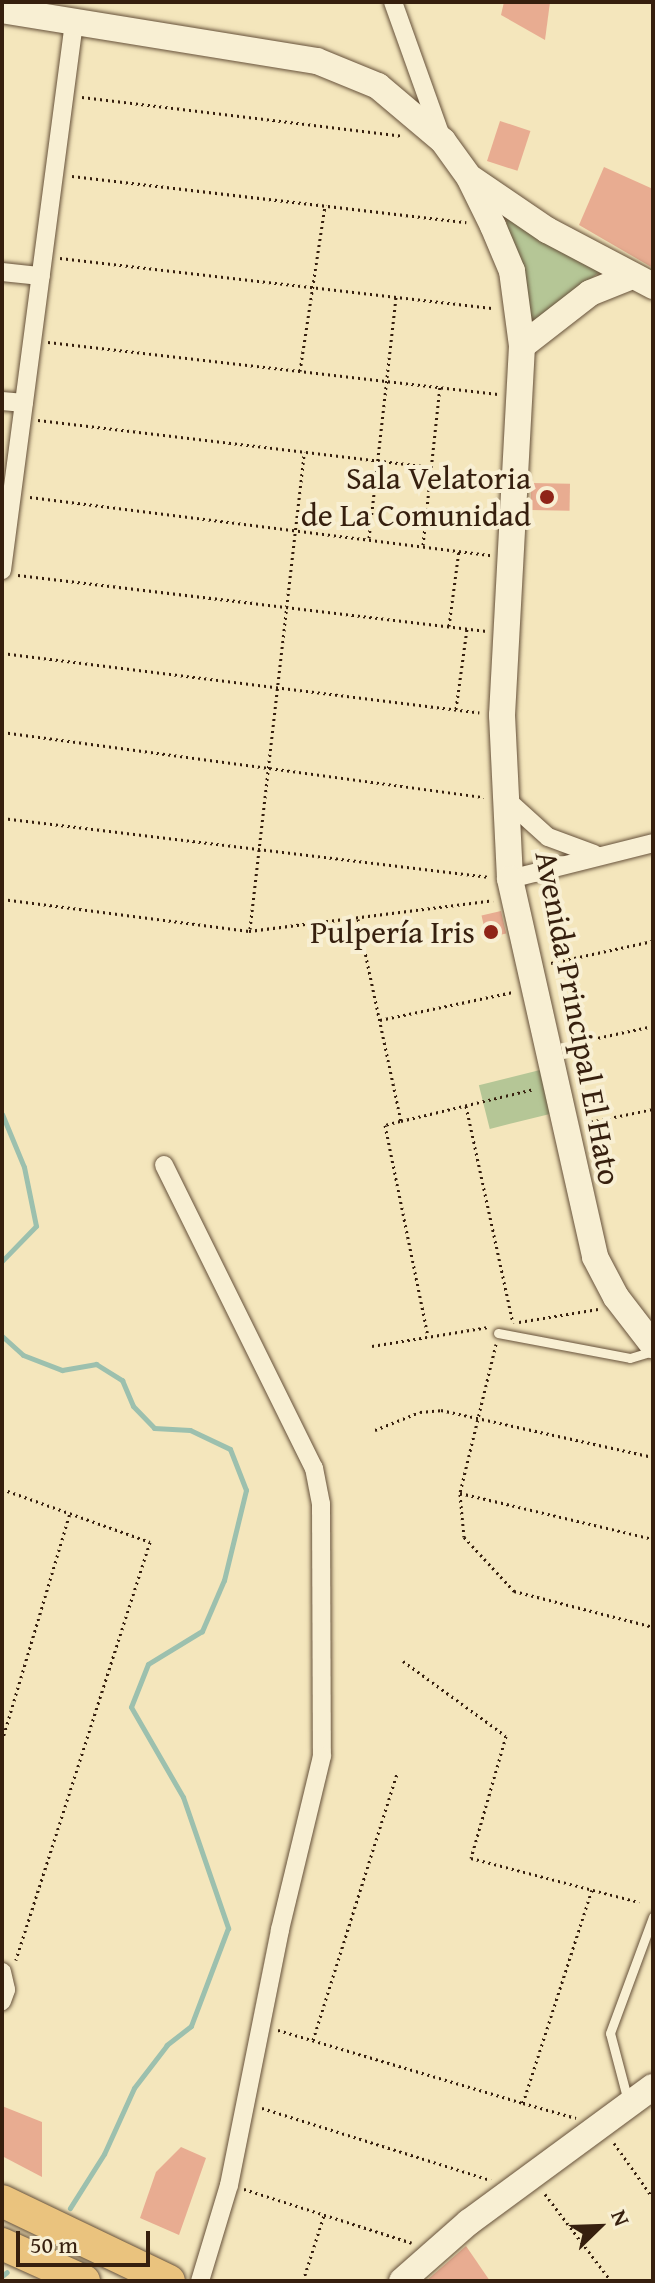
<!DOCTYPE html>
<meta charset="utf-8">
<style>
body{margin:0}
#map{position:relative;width:655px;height:2283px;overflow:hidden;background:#f4e6bc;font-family:"Gentium Book Plus",serif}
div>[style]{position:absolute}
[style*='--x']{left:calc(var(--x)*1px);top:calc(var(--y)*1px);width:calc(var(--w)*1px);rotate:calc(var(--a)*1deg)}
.green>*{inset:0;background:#b5c696;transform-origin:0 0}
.stream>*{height:5px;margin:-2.5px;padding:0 2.5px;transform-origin:2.5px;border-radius:2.5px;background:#9cc0ae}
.building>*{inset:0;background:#e8ac91;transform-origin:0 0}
.path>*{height:3px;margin-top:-1.5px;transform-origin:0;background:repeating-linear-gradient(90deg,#361f0e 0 2px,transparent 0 6px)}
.roads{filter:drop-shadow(0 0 2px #66513a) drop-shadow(0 0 2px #66513a)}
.lane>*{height:9px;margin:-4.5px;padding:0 4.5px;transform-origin:4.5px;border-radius:4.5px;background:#f8efd3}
.street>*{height:18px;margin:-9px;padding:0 9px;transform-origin:9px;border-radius:9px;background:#f8efd3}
.secondary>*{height:26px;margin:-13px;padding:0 13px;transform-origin:13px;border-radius:13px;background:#f8efd3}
.highway>*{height:32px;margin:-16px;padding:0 16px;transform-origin:16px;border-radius:16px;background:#eac37e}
.dots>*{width:22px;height:22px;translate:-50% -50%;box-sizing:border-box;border:4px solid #f8efd3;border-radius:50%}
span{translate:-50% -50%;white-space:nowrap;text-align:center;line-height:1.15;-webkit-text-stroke:8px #f8efd3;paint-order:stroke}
.poi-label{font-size:32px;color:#361f0e}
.right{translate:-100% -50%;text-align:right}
.street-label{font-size:32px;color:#361f0e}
.frame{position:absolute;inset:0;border:4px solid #361f0e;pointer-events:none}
.north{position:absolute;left:559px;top:2187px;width:80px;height:80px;-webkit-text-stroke:6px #f8efd3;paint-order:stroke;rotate:67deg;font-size:22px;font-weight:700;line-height:32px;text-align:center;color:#361f0e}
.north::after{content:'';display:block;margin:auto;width:28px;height:36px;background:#361f0e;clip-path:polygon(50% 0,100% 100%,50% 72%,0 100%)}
.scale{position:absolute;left:16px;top:2231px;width:134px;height:36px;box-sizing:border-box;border:4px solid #361f0e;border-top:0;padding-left:10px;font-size:24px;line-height:28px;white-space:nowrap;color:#361f0e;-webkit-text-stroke:6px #f8efd3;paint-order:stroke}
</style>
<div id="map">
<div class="green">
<i style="clip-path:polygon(504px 209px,602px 270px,528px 328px)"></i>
<i style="left:540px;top:1070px;width:45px;height:63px;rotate:76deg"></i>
</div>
<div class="stream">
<i style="--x:2;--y:1114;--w:57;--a:67.5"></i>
<i style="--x:24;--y:1167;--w:60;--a:78.5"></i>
<i style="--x:36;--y:1226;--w:49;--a:134.2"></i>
<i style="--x:2;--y:1336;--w:28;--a:42"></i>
<i style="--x:23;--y:1355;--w:42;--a:21"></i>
<i style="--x:62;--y:1370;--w:35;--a:-10"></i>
<i style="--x:96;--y:1364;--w:31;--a:32"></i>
<i style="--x:122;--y:1380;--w:28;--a:67"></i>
<i style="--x:133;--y:1406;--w:30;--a:46"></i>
<i style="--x:154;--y:1428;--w:36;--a:3"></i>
<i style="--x:190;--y:1430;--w:44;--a:25.4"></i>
<i style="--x:230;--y:1449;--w:44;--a:68.7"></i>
<i style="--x:246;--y:1490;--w:93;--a:103.7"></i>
<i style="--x:224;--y:1580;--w:56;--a:113.3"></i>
<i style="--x:202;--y:1631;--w:63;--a:148.6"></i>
<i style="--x:148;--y:1664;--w:46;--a:111.6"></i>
<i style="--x:131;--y:1707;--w:104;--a:60"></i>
<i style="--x:183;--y:1797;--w:139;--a:71"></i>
<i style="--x:228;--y:1928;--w:105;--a:110.7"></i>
<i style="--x:191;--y:2026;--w:31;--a:142"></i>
<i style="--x:167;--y:2045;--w:54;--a:127.5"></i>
<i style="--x:134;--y:2088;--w:72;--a:114.4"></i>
<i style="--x:104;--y:2154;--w:64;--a:122.2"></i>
<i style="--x:2;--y:2276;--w:6;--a:-39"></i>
</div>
<div class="building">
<i style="clip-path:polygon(504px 2px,550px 2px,545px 40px,501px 15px)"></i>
<i style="left:500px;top:121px;width:32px;height:42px;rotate:18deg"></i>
<i style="clip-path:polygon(604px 167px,653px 189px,653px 268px,579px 225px)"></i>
<i style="left:531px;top:483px;width:39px;height:27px;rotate:1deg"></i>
<i style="left:501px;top:911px;width:23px;height:20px;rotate:77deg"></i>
<i style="clip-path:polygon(2px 2106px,42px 2122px,42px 2177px,2px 2156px)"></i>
<i style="clip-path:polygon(181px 2147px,206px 2158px,179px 2235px,140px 2218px,156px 2172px)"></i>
<i style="clip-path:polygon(466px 2246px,490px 2281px,426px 2281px)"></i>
</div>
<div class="path">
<i style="--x:82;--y:97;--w:324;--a:6.9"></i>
<i style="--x:72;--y:176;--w:397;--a:6.7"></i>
<i style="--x:60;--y:258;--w:437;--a:6.6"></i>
<i style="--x:48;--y:342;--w:453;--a:6.6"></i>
<i style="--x:300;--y:371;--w:168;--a:-81.4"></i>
<i style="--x:38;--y:420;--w:396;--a:6.8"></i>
<i style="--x:30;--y:497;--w:465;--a:7.2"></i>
<i style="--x:369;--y:538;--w:244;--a:-83.6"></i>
<i style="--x:423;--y:545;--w:159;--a:-83.9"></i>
<i style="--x:18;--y:575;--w:472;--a:6.8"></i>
<i style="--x:449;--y:626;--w:77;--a:-82.5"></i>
<i style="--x:2;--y:653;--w:481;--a:7.1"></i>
<i style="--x:456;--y:709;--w:81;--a:-82.2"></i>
<i style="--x:2;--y:732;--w:486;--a:7.7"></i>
<i style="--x:2;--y:818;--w:489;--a:6.9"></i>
<i style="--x:2;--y:899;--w:249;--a:7.4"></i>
<i style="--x:249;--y:931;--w:246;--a:-7.2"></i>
<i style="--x:358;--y:919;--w:207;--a:78"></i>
<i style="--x:401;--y:1121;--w:137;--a:-13.5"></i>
<i style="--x:250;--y:929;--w:480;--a:-83.5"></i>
<i style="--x:551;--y:963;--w:104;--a:-12.2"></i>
<i style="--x:380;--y:1020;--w:136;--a:-11.9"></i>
<i style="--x:569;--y:1044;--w:86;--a:-12.1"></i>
<i style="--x:466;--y:1106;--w:222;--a:77.8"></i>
<i style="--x:400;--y:1121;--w:16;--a:165"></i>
<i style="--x:385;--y:1125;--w:216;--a:78.5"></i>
<i style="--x:585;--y:1123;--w:69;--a:-11.6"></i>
<i style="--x:519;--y:1322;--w:80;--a:-9.3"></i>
<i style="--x:496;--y:1344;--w:153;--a:103.6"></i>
<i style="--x:460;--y:1493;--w:198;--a:13.4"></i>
<i style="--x:372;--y:1346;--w:118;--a:-9.3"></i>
<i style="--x:375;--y:1430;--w:48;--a:-21.8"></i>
<i style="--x:420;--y:1412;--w:21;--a:-5"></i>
<i style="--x:441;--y:1410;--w:217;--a:12.5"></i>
<i style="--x:2;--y:1489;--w:157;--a:19.7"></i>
<i style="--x:150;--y:1542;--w:439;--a:107.8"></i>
<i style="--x:460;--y:1494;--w:43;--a:84.7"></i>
<i style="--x:464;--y:1537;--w:74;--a:47.2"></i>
<i style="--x:514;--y:1591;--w:144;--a:14.5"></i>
<i style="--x:403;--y:1661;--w:127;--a:36.1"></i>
<i style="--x:506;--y:1736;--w:127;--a:106"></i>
<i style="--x:471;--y:1858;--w:174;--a:14.7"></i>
<i style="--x:2;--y:1741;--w:238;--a:-73.4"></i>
<i style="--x:278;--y:2030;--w:256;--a:16.6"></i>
<i style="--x:523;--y:2103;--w:224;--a:-72.1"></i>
<i style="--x:313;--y:2040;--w:280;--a:-72.5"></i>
<i style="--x:523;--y:2103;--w:55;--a:15.8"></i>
<i style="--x:262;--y:2108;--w:240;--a:17.5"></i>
<i style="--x:614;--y:2143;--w:67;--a:54.7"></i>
<i style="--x:244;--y:2189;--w:176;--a:17.8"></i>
<i style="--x:545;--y:2194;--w:109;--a:52.8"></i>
<i style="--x:303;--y:2281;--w:69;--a:-72.3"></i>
</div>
<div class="roads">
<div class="lane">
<i style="--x:498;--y:1333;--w:134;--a:10.7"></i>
<i style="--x:630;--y:1358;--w:24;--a:-17"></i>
<i style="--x:628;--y:2101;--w:70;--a:-104.8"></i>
<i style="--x:610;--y:2033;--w:124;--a:-69.7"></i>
</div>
<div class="street">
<i style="--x:393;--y:2;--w:145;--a:70.3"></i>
<i style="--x:2;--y:272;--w:39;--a:6"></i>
<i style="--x:2;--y:401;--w:22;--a:5"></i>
<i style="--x:2;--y:570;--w:553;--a:-82.51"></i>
<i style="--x:507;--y:800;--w:55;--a:42.1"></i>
<i style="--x:548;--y:837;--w:49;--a:20.3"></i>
<i style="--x:510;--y:879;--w:147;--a:-14.1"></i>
<i style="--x:164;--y:1165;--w:338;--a:63.7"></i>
<i style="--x:314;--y:1468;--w:37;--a:79"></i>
<i style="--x:321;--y:1504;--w:252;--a:89.8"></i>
<i style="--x:322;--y:1756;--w:179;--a:103.6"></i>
<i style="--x:280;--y:1930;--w:260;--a:101.3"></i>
<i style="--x:229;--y:2185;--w:100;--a:106.8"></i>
<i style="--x:2;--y:1972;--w:18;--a:77"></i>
<i style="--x:6;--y:1990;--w:12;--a:110"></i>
</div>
<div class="secondary">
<i style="--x:2;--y:10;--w:319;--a:9.2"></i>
<i style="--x:317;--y:61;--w:66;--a:22.3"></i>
<i style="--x:378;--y:86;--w:85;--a:40.2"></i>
<i style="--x:443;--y:141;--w:44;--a:54.2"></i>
<i style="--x:469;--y:177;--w:55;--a:63.9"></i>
<i style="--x:493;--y:226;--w:49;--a:67.1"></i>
<i style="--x:512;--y:271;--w:76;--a:82.4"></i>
<i style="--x:522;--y:346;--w:370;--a:93.1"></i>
<i style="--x:502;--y:715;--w:164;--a:87.2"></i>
<i style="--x:510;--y:879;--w:387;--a:77.3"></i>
<i style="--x:595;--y:1257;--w:45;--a:62.3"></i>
<i style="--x:616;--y:1297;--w:61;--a:52.4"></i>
<i style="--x:472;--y:179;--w:91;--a:34.2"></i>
<i style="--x:547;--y:230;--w:120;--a:27.8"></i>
<i style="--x:522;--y:346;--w:86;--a:-37.9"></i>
<i style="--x:590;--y:293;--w:43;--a:-21.8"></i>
<i style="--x:402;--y:2281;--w:89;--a:-41.4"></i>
<i style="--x:469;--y:2222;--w:228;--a:-36.3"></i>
</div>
<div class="highway">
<i style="--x:2;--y:2201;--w:185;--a:25.6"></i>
<i style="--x:2;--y:2244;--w:90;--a:24.3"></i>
</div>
</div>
<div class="dots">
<i style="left:547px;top:497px;background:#8f2418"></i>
<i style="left:491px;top:932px;background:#8f2418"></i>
</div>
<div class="poi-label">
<span class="right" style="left:531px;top:497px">Sala Velatoria<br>de La Comunidad</span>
<span class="right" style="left:475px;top:932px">Pulpería Iris</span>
</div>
<div class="street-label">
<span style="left:578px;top:1018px;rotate:79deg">Avenida Principal El Hato</span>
</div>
<div class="frame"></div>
<div class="north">N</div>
<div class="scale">50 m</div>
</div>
